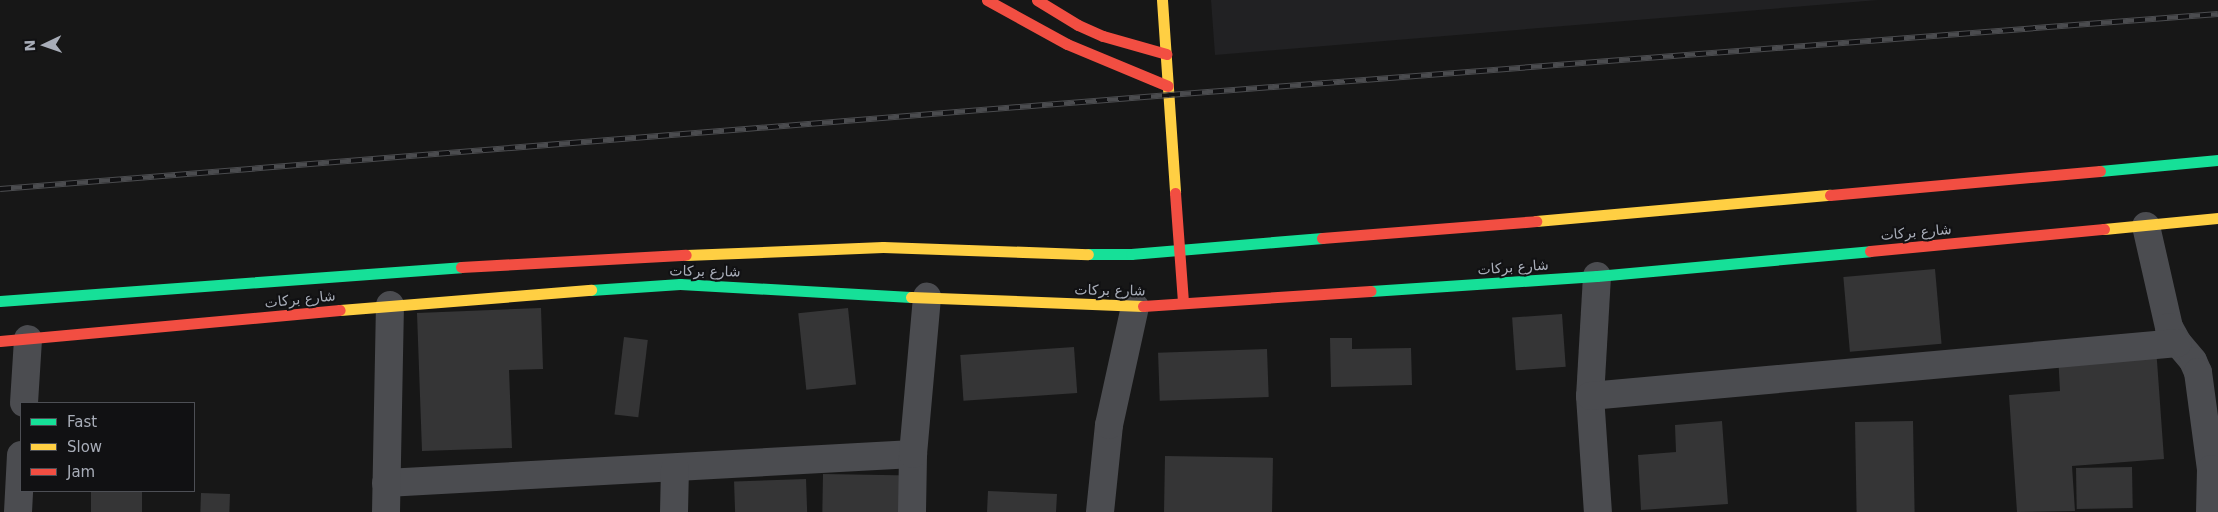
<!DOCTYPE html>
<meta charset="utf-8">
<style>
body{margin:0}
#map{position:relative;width:2218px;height:512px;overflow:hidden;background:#171717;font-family:"DejaVu Sans",Cairo,sans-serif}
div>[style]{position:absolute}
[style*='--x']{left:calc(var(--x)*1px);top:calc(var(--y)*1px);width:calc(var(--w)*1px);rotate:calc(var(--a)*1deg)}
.built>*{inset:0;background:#212123}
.building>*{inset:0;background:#353536;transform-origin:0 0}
.street>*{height:28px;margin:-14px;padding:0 14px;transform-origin:14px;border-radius:14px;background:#4b4c50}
.fast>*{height:11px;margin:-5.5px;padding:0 5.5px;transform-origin:5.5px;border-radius:5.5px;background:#16e098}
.slow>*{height:11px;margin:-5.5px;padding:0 5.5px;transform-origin:5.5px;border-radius:5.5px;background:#ffcf43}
.jam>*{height:11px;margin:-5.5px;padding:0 5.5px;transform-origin:5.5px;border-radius:5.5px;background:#f24e42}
.rail>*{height:5.5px;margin-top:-2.75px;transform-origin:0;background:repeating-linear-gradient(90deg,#111113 0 11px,#4b4c4f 0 22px);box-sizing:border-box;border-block:1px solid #4b4c4f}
span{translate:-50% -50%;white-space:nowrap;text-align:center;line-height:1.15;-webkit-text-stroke:4px #111113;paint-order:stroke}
.street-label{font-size:14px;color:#a8adb8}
.legend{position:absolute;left:20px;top:402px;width:175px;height:90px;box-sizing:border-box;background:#111113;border:1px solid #4d4f55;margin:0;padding:6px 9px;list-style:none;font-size:15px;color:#a8adb8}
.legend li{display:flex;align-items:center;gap:10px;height:25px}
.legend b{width:25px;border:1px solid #4d4f55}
.north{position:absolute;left:20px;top:20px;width:50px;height:50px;-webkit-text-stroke:4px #111113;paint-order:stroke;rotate:267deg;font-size:14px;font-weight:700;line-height:20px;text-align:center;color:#a8adb8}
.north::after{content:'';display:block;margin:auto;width:18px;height:22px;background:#a8adb8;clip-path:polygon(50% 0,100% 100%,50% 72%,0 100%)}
</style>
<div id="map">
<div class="built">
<i style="clip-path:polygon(1211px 0,1878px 0,1215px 55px)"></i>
</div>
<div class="building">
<i style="left:1935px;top:269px;width:75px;height:92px;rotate:85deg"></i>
<i style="clip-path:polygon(541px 308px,543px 369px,509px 370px,512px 448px,422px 451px,417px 313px)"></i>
<i style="left:848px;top:308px;width:77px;height:50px;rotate:84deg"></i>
<i style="left:1562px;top:314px;width:53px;height:50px;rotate:86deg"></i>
<i style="left:624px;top:337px;width:24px;height:78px;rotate:7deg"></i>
<i style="clip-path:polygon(1330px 338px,1352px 338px,1352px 349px,1411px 348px,1412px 385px,1331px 387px)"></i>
<i style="left:1074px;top:347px;width:46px;height:114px;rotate:86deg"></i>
<i style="clip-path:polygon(2156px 347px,2164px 459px,2072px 466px,2075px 511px,2017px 512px,2009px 395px,2060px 391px,2058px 354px)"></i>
<i style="left:1267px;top:349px;width:48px;height:109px;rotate:88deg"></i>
<i style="clip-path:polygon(1722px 421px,1728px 504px,1641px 510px,1638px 455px,1676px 452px,1675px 425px)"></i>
<i style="left:1913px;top:421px;width:91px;height:58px;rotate:89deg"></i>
<i style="left:1165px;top:456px;width:108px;height:56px;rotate:1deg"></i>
<i style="left:2132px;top:467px;width:41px;height:56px;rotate:89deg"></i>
<i style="left:823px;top:474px;width:88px;height:38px;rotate:1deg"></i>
<i style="left:806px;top:479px;width:33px;height:72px;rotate:88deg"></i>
<i style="left:91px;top:491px;width:51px;height:21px"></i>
<i style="clip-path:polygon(988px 491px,1057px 494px,1056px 512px,987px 512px)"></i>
<i style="left:201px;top:493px;width:29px;height:19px;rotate:2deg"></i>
</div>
<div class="street">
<i style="--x:2146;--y:226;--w:104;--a:77.2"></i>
<i style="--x:2169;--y:327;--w:18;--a:61"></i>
<i style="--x:2178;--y:343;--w:23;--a:50"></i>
<i style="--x:2193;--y:361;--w:12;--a:66"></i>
<i style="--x:2198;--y:372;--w:98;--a:82.4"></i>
<i style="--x:2211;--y:469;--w:43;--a:91.3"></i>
<i style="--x:1597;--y:276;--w:120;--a:93.3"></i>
<i style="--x:1590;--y:396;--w:116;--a:86.1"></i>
<i style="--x:1590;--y:396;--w:590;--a:-5.15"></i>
<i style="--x:24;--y:403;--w:64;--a:-86.4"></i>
<i style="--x:386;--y:483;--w:528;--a:-3.15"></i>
<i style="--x:18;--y:512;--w:57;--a:-87"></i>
<i style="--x:386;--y:512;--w:207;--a:-88.9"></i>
<i style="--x:674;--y:512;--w:43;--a:-88.7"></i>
<i style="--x:912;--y:512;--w:58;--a:-89"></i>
<i style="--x:913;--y:454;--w:158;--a:-84.9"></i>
<i style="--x:1100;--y:512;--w:87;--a:-84.1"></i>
<i style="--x:1109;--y:425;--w:121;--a:-77.6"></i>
</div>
<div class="fast">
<i style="--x:2100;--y:171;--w:119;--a:-5.3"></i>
<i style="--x:1088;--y:254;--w:43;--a:0"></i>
<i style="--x:1131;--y:254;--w:192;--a:-4.8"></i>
<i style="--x:591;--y:290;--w:89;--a:-3.9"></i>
<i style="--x:680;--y:284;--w:231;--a:3.2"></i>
<i style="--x:1371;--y:291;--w:226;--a:-3.8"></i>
<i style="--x:1597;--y:276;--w:274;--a:-5.2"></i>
<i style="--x:0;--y:301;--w:462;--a:-4.2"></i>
</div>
<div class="slow">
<i style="--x:1162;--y:0;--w:193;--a:86.1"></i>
<i style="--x:1536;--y:221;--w:295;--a:-5.1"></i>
<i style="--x:2104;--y:229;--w:115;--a:-5.5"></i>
<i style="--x:686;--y:255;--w:197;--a:-2.3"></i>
<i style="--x:883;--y:247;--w:205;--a:2"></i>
<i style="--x:911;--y:297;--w:232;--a:2.2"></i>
<i style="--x:340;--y:310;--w:252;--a:-4.6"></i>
</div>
<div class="jam">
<i style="--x:987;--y:0;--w:91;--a:28.8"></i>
<i style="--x:1067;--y:44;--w:109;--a:22.6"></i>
<i style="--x:1037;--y:0;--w:48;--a:31.4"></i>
<i style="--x:1078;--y:25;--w:27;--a:24"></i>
<i style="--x:1103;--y:36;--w:66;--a:15.9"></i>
<i style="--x:1175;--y:193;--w:110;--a:85.8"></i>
<i style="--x:1830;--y:195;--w:271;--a:-5.1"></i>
<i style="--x:1322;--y:238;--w:215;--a:-4.5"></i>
<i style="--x:1870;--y:251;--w:235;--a:-5.4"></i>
<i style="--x:461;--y:267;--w:225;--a:-3.1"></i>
<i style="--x:1143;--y:306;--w:228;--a:-3.8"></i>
<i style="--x:0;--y:341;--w:341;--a:-5.2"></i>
</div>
<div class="rail">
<i style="--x:0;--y:189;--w:1173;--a:-4.6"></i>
<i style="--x:1169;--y:95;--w:1052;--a:-4.42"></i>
</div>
<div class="street-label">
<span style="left:1916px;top:232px;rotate:-5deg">شارع بركات</span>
<span style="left:1513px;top:267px;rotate:-4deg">شارع بركات</span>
<span style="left:705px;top:271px;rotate:1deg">شارع بركات</span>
<span style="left:1110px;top:290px;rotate:1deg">شارع بركات</span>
<span style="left:300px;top:299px;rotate:-6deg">شارع بركات</span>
</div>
<ul class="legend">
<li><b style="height:6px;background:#16e098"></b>Fast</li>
<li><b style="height:6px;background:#ffcf43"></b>Slow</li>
<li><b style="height:6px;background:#f24e42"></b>Jam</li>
</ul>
<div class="north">N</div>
</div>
